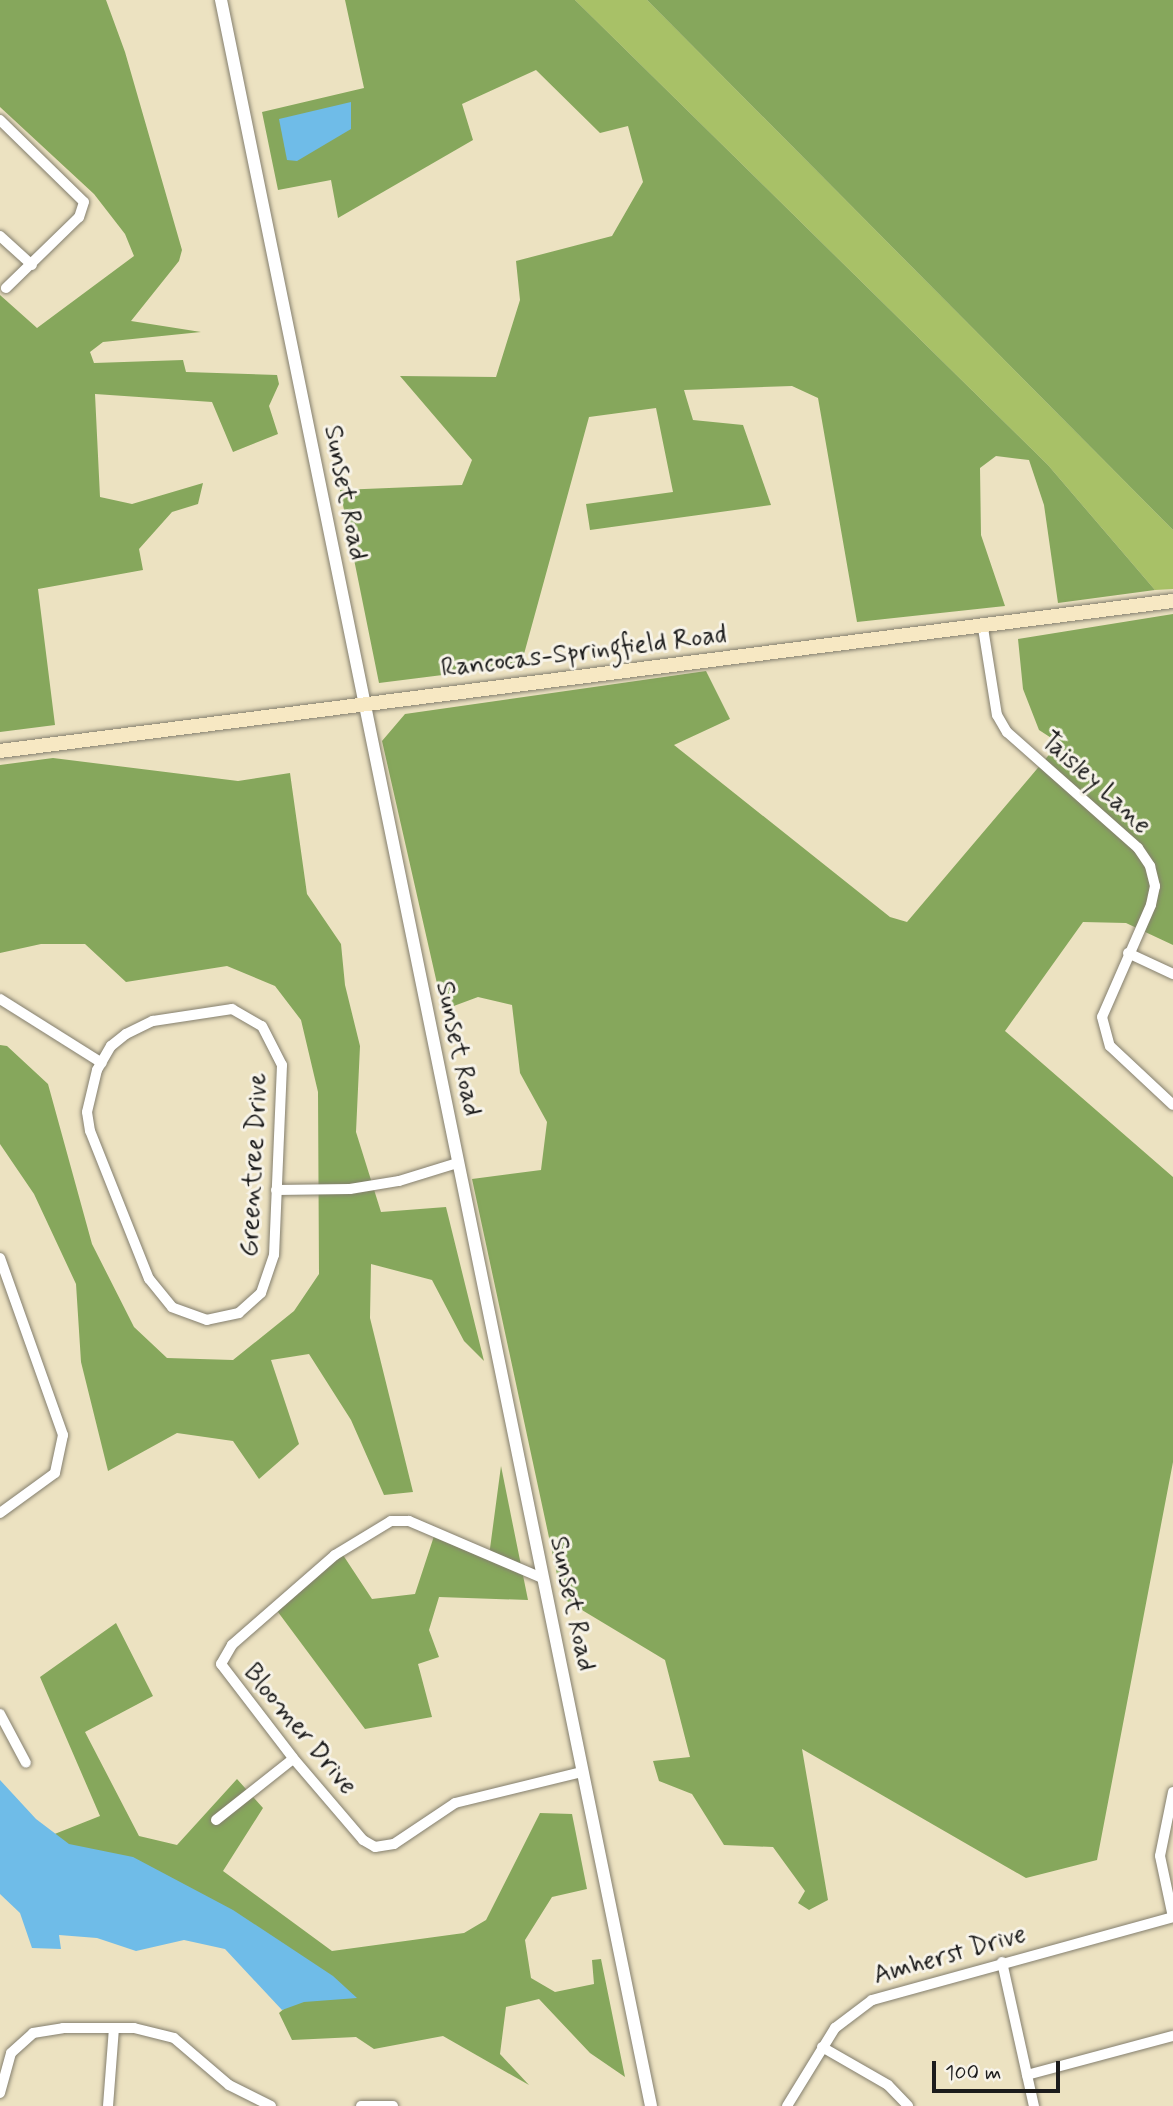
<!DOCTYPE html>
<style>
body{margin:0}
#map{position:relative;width:1173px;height:2106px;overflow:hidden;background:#ece2c1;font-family:Mynerve,sans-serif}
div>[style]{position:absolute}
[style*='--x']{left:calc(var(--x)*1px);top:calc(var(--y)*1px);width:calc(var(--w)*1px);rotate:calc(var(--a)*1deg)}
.green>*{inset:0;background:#a8c167}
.forest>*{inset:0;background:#86a75c}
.water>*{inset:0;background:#6fbce8}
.roads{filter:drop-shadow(0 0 2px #847f6e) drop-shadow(0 0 2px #847f6e)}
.minor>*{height:10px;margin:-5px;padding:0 5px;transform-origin:5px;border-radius:5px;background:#fff}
.tertiary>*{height:12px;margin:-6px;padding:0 6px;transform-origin:6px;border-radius:6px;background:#fff}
.secondary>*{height:14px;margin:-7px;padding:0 7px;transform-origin:7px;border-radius:7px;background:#f7e8c3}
span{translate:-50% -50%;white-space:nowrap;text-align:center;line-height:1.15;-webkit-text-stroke:6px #f7f3e8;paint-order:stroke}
.street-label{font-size:26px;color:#1c1c1c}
.scale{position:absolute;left:932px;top:2061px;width:128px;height:32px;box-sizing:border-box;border:4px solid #1c1c1c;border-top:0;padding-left:9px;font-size:21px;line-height:24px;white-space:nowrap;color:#1c1c1c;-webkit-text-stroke:5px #f7f3e8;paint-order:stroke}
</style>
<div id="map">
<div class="green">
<i style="clip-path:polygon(575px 0,647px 0,1173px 530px,1173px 589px,1155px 590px,1048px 465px)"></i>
</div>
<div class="forest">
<i style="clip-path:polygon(0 0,106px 0,125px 52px,182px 250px,179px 261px,131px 321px,201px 332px,103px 342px,90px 352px,94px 363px,183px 360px,186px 372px,277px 375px,279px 384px,269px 406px,278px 434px,233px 452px,212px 402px,95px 394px,100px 497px,132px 504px,203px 483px,198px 504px,172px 512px,139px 549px,143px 570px,38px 589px,55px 725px,0 732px,0 295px,37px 328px,134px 256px,125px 234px,94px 194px,0 107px)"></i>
<i style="clip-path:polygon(345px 0,575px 0,1048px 465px,1155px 590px,1058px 603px,1044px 505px,1029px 460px,996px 456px,980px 468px,981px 535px,1005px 606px,857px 622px,818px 398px,792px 386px,684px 390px,693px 420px,743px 425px,771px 505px,590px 530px,586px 504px,673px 492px,656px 408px,589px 417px,521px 665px,379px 683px,340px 490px,462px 485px,472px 460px,400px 376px,496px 377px,520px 300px,516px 261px,612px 236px,643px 182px,628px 126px,600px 133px,536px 70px,462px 104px,473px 140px,338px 218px,331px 180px,278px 190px,262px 112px,364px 88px)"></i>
<i style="clip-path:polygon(647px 0,1173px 0,1173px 530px)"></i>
<i style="clip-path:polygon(1173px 614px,1173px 945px,1126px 923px,1083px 922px,1005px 1031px,1173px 1177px,1173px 1462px,1097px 1860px,1026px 1878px,802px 1749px,828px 1900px,809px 1910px,798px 1903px,805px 1891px,773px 1847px,724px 1845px,692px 1794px,659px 1781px,653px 1761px,690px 1757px,665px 1660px,562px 1598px,472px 1179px,541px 1170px,547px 1122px,520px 1073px,512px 1005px,478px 997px,443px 1010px,382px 741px,405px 714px,706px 671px,730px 719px,674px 745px,890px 917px,907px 922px,1059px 743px,1039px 730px,1023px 689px,1018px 639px)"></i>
<i style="clip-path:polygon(53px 758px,238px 781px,290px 773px,307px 894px,341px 944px,345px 985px,360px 1046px,356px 1132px,381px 1212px,446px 1207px,484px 1361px,464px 1341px,432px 1280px,371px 1264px,370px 1318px,413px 1492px,384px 1495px,351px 1420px,309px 1354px,271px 1360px,299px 1444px,259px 1479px,233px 1441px,177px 1433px,108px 1471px,81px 1362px,76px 1284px,34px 1194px,0 1144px,0 1045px,7px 1046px,48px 1084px,92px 1244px,134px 1327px,167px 1358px,233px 1360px,294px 1311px,319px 1274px,318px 1092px,301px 1020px,275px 986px,227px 966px,126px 982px,85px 944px,41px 944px,0 953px,0 765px)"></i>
<i style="clip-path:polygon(501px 1466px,528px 1600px,439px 1597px,429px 1630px,439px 1657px,418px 1664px,432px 1717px,365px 1729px,275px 1608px,341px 1552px,372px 1599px,415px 1594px,436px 1530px,489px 1556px)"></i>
<i style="clip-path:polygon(116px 1623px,153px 1696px,85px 1732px,139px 1836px,177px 1845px,237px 1779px,263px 1808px,223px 1871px,332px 1951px,464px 1933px,486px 1920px,540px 1813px,572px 1814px,587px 1889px,552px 1897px,525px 1940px,531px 1978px,555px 1992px,594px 1984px,592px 1960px,601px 1959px,625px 2077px,590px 2053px,539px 1999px,506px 2007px,500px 2054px,529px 2085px,443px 2036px,374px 2049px,356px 2037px,292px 2040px,279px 2013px,318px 1980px,47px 1837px,100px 1816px,40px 1677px)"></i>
</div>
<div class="water">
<i style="clip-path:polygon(351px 102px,351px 129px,297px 161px,287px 160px,279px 119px)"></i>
<i style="clip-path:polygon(0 1780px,36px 1819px,69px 1844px,133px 1857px,233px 1910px,333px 1976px,357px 1998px,304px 2002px,282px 2010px,225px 1949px,184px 1940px,136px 1951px,97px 1938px,59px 1935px,61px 1949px,32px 1948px,20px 1913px,0 1894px)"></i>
</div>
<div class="roads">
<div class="minor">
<i style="--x:0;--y:120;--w:117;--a:44.3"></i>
<i style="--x:84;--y:202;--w:16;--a:108"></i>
<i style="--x:79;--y:217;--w:102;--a:135.8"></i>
<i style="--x:0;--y:236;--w:43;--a:42.2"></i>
<i style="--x:983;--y:628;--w:88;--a:80.9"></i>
<i style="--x:997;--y:715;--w:20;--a:60"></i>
<i style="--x:1007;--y:732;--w:175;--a:41.5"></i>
<i style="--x:1138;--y:848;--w:22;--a:56"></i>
<i style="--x:1150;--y:866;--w:21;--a:76"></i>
<i style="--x:1155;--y:886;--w:19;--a:102"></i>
<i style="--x:1151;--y:905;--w:122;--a:113.6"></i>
<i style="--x:1102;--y:1017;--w:30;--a:75"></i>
<i style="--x:1110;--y:1046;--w:86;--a:43.1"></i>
<i style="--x:1128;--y:953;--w:50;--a:25"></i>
<i style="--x:0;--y:999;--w:120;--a:32.1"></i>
<i style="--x:232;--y:1009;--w:34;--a:30"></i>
<i style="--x:262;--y:1026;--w:44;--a:62.9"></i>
<i style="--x:282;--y:1065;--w:190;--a:92.4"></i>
<i style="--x:274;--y:1255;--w:40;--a:108.9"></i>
<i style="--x:261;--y:1293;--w:30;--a:138"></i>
<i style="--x:239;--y:1313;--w:33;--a:168"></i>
<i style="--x:207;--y:1320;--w:37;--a:-160"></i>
<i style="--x:172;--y:1307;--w:36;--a:-129"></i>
<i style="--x:149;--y:1279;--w:159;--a:-111.7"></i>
<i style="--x:90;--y:1131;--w:19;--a:-99"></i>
<i style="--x:87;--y:1112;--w:43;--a:-76.6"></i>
<i style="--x:97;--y:1070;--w:28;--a:-60"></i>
<i style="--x:111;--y:1046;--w:19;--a:-39"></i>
<i style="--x:126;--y:1034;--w:30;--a:-26"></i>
<i style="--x:153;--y:1021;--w:80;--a:-8.6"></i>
<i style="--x:276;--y:1190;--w:74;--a:-0.8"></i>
<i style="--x:350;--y:1189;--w:50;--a:-9.3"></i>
<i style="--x:399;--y:1181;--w:61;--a:-17.2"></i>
<i style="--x:0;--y:1258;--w:188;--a:70.4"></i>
<i style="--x:63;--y:1435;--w:39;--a:102"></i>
<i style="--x:55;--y:1473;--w:68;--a:144"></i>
<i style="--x:542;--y:1578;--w:145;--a:-156.8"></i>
<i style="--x:409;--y:1521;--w:18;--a:180"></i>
<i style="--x:391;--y:1521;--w:66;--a:148.7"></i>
<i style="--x:335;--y:1555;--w:137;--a:138.9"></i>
<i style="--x:232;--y:1645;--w:22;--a:120"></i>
<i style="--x:221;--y:1664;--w:118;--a:52.5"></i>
<i style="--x:293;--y:1758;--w:108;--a:49.5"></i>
<i style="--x:363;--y:1840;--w:14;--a:30"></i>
<i style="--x:375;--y:1847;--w:19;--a:-9"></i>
<i style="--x:394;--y:1844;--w:73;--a:-33.9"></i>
<i style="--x:455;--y:1803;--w:131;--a:-13.7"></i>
<i style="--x:0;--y:1714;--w:55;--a:62"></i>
<i style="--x:1173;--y:1792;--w:65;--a:101.5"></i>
<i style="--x:1160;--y:1856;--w:62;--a:78"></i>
<i style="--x:216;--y:1820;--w:98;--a:-38.4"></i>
<i style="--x:1002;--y:1962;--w:148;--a:77.5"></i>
<i style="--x:822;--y:2047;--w:76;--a:29.9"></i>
<i style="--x:888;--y:2085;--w:29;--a:46"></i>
<i style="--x:1027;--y:2075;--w:151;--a:-15"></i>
<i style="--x:0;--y:2093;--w:41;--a:-74.6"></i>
<i style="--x:11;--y:2053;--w:30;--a:-42"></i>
<i style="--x:33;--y:2033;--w:30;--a:-9"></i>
<i style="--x:63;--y:2028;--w:71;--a:0"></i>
<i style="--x:134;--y:2028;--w:41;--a:14"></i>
<i style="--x:174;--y:2038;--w:72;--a:40.5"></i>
<i style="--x:229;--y:2085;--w:47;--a:26.6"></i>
<i style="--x:108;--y:2106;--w:78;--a:-85.6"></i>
<i style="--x:361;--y:2106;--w:32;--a:0"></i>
<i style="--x:787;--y:2106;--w:92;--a:-58.4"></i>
<i style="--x:835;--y:2028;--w:46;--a:-37.1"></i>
<i style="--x:872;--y:2000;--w:312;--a:-15.4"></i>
</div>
<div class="tertiary">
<i style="--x:221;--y:0;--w:2149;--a:78.46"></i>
</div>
<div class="secondary">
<i style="--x:0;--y:751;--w:1183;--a:-7.29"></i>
</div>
</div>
<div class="street-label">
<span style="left:344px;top:493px;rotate:79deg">Sunset Road</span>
<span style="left:584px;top:653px;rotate:-7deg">Rancocas-Springfield Road</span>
<span style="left:1095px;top:784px;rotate:42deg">Taisley Lane</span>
<span style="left:457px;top:1049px;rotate:78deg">Sunset Road</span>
<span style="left:255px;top:1165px;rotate:-87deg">Greentree Drive</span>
<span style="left:571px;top:1604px;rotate:78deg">Sunset Road</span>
<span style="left:299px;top:1730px;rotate:50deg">Bloomer Drive</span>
<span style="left:950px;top:1956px;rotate:-16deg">Amherst Drive</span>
</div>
<div class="scale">100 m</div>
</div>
